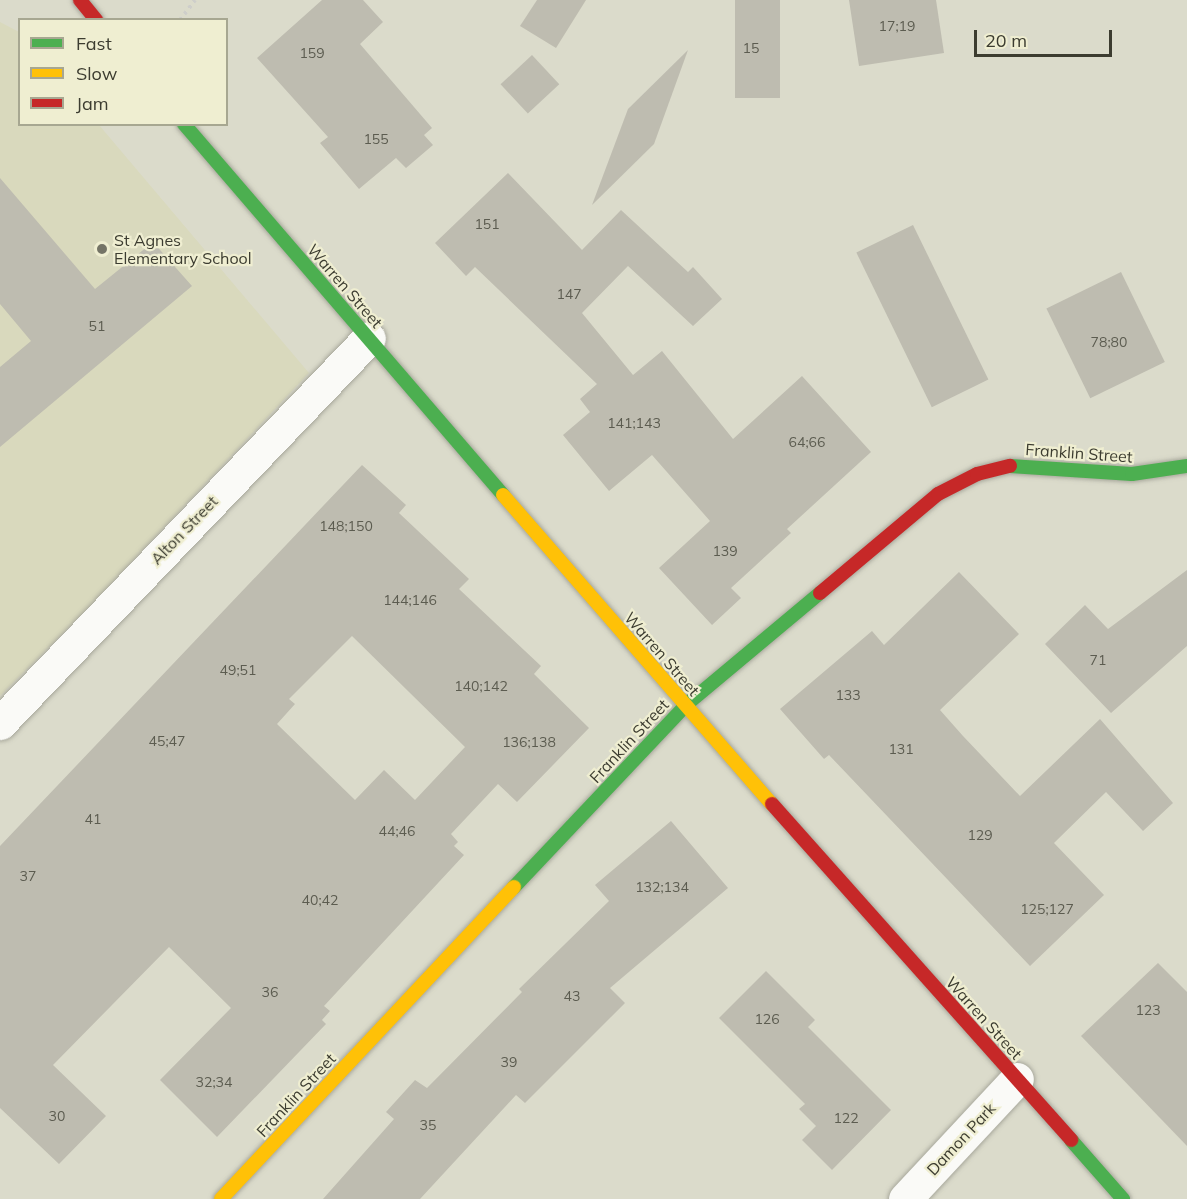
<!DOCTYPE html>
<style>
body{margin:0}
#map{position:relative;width:1187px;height:1199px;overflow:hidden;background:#dbdbcb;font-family:Mulish,sans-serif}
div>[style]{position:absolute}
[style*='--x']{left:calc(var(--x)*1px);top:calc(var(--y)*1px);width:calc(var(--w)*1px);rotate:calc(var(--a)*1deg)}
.built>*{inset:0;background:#d9d9bd}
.building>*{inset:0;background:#bebcb0;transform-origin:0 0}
.path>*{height:4px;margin-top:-2px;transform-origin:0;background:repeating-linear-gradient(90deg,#cececa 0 3px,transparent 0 7.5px)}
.roads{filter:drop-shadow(0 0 2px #a8a89c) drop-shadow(0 0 2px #a8a89c)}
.street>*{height:33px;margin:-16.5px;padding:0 16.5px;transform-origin:16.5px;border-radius:16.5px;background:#fafaf7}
.fast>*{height:14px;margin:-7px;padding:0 7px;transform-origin:7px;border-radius:7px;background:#4caf50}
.slow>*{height:14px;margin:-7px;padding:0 7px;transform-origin:7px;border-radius:7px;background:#ffc107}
.jam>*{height:14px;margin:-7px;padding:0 7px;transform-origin:7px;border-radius:7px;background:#c62828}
.dots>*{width:16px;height:16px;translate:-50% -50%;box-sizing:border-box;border:3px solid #efeed1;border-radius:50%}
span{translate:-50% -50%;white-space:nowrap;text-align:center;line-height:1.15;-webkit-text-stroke:4.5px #efeed1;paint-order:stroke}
.number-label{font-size:14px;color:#5c5c50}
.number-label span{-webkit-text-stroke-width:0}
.poi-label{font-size:16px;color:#3c3c30}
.left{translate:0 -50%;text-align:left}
.street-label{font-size:16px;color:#3c3c30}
.legend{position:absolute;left:18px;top:18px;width:210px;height:108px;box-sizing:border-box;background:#efeed1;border:2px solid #a7a791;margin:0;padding:8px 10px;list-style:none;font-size:18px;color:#3c3c30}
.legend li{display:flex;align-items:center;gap:12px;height:30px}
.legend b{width:30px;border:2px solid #a7a791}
.scale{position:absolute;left:974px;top:30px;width:138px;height:27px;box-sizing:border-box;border:3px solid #3c3c30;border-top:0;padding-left:8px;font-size:18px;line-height:21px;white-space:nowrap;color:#3c3c30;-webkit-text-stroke:4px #efeed1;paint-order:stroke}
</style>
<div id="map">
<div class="built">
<i style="clip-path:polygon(0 22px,19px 32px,20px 124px,99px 125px,309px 373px,90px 606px,0 696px)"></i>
</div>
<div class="building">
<i style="clip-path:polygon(322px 0,363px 0,383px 22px,360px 44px,432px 128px,424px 135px,433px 145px,406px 168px,396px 158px,359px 189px,320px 143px,328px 137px,257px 58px)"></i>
<i style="clip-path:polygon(537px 0,586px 0,556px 48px,520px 26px)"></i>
<i style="left:735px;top:0;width:45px;height:98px"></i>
<i style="clip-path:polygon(849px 0,936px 0,944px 53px,859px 66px)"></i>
<i style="clip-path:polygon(688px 50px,654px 144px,592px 205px,628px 109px)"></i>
<i style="left:532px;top:55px;width:40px;height:43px;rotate:47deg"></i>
<i style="clip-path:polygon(508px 173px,582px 250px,621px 210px,688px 272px,693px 267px,722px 299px,693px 326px,628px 266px,582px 313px,633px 375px,662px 351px,733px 439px,802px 376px,871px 452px,787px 529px,791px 533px,731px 588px,741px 598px,712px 625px,659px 568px,710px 521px,652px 455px,609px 491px,563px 435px,590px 412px,580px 399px,597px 384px,475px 267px,466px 276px,435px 243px)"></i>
<i style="clip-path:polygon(0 178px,95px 289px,153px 242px,192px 286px,0 447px,0 367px,31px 341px,0 304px)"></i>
<i style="left:913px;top:225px;width:172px;height:63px;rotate:64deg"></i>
<i style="left:1121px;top:272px;width:100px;height:83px;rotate:64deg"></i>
<i style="clip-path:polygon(evenodd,362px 465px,406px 505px,399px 513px,469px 579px,459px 589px,541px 666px,534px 674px,589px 728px,517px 802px,498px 784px,451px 834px,458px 842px,454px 846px,464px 855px,324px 1006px,330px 1011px,322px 1020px,326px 1024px,217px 1137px,160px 1080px,231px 1008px,169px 947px,53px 1065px,106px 1116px,59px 1164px,0 1108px,0 846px,362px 465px,352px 636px,465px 747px,415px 800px,384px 770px,355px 800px,277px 724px,295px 704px,289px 699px,352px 636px)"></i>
<i style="clip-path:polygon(1187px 570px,1187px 646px,1111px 713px,1045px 644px,1085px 605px,1108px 629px)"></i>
<i style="clip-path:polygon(959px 572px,1019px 634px,940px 710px,963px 736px,1020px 796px,1100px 719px,1173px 803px,1143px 831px,1106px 792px,1054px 843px,1104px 895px,1030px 966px,829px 755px,824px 759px,780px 709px,872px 631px,884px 645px)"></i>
<i style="clip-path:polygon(671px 821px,728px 888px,610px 988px,625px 1003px,525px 1103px,516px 1095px,420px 1199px,323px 1199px,394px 1119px,386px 1112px,415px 1080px,427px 1088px,522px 992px,519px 989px,609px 901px,595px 885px)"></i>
<i style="clip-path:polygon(1158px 963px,1187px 992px,1187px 1146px,1081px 1036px)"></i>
<i style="clip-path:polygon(766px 971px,815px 1020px,808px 1027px,891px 1110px,832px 1170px,802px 1140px,816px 1126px,799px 1109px,805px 1104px,719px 1018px)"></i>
</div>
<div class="path">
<i style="--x:180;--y:20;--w:25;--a:-53"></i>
</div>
<div class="roads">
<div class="street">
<i style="--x:0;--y:723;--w:533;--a:-46.22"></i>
<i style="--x:905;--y:1199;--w:164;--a:-47"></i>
</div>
<div class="fast">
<i style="--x:184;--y:124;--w:489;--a:49.3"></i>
<i style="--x:1010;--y:466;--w:122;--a:3.8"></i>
<i style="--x:1132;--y:474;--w:56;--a:-8.3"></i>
<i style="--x:514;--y:887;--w:250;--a:-46.6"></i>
<i style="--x:686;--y:705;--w:175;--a:-39.9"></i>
<i style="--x:1071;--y:1140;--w:79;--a:48.6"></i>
</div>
<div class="slow">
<i style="--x:503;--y:495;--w:410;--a:49"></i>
<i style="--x:221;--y:1199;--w:428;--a:-46.8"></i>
</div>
<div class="jam">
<i style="--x:80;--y:0;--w:26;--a:51"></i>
<i style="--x:820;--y:593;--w:154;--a:-40"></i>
<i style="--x:938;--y:494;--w:44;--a:-27.1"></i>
<i style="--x:977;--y:474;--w:34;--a:-14"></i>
<i style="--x:772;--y:804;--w:450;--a:48.3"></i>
</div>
</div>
<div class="dots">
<i style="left:102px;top:249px;background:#747466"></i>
</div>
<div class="number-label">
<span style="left:897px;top:26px">17;19</span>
<span style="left:751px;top:48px">15</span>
<span style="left:312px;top:53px">159</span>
<span style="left:376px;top:139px">155</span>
<span style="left:487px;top:224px">151</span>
<span style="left:569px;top:294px">147</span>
<span style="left:97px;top:326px">51</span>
<span style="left:1109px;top:342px">78;80</span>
<span style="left:634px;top:423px">141;143</span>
<span style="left:807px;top:442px">64;66</span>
<span style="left:346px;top:526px">148;150</span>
<span style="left:725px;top:551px">139</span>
<span style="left:410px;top:600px">144;146</span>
<span style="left:1098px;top:660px">71</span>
<span style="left:238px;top:670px">49;51</span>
<span style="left:481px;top:686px">140;142</span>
<span style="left:848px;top:695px">133</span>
<span style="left:167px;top:741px">45;47</span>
<span style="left:529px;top:742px">136;138</span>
<span style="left:901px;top:749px">131</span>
<span style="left:93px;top:819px">41</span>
<span style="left:397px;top:831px">44;46</span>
<span style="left:980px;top:835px">129</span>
<span style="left:28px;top:876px">37</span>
<span style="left:662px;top:887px">132;134</span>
<span style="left:320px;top:900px">40;42</span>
<span style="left:1047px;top:909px">125;127</span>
<span style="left:270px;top:992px">36</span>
<span style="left:572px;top:996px">43</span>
<span style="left:1148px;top:1010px">123</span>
<span style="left:767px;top:1019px">126</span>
<span style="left:509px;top:1062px">39</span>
<span style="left:214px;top:1082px">32;34</span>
<span style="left:57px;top:1116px">30</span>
<span style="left:846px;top:1118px">122</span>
<span style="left:428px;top:1125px">35</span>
</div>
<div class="poi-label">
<span class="left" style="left:114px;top:249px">St Agnes<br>Elementary School</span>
</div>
<div class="street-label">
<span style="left:345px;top:286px;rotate:49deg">Warren Street</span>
<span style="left:1079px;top:453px;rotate:4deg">Franklin Street</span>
<span style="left:184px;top:530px;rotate:-46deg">Alton Street</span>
<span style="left:662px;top:654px;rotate:49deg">Warren Street</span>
<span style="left:629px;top:741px;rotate:-47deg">Franklin Street</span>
<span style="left:984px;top:1018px;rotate:48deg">Warren Street</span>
<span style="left:296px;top:1095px;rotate:-47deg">Franklin Street</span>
<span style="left:961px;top:1139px;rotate:-47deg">Damon Park</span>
</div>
<ul class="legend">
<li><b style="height:8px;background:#4caf50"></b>Fast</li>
<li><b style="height:8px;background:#ffc107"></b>Slow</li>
<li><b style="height:8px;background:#c62828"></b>Jam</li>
</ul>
<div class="scale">20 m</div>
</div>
